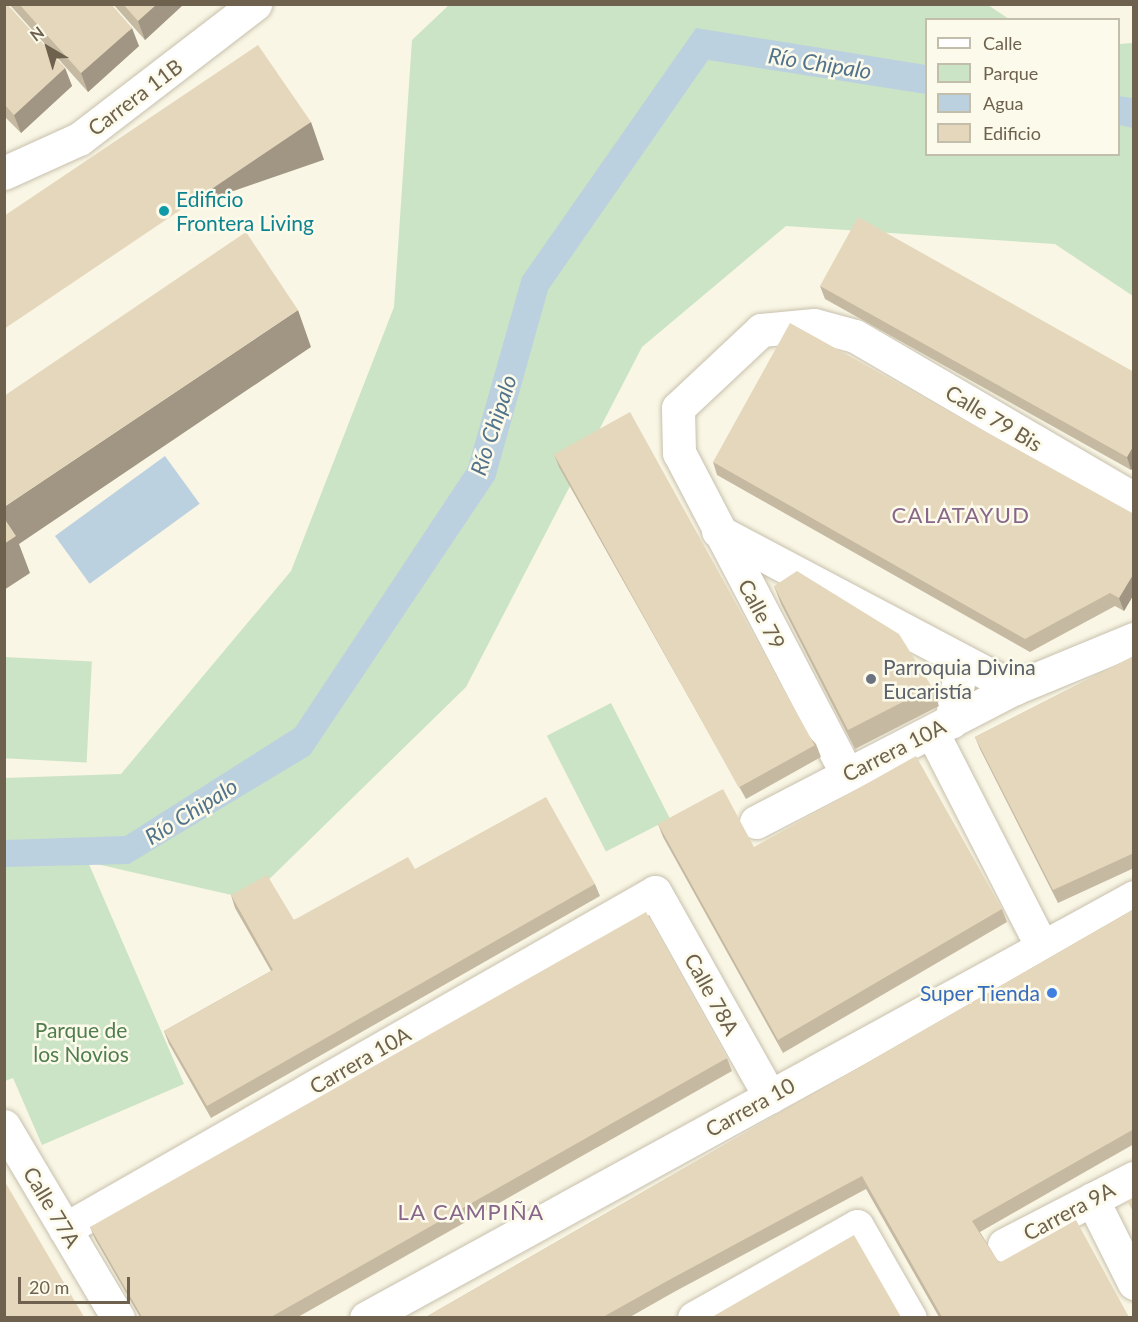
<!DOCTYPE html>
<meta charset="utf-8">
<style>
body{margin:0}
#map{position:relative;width:1138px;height:1322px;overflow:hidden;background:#f9f6e5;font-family:Lato,sans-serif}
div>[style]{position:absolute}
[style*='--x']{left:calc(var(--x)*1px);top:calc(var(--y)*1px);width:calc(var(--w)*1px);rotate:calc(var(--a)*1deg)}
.green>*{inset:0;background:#cae4c5;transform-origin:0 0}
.water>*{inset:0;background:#bcd1df;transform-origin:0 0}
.roads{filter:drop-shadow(0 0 2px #c8c0ad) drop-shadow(0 0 2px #c8c0ad)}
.minor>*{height:33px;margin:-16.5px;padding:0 16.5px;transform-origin:16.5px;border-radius:16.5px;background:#fff}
.wall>*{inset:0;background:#c5b9a1}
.shaded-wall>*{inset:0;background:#a09683;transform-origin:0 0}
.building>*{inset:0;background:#e5d7bb;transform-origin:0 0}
.dots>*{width:16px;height:16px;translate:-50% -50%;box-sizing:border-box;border:3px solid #fcfaea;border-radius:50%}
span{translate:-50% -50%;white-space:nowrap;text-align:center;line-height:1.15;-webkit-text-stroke:5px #fcfaea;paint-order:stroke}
.street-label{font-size:21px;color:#6e614e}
.culture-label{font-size:21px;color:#0d838f}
.left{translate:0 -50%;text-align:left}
.worship-label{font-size:21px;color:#5b616d}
.shop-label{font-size:21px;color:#366cbe}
.right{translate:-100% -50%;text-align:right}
.park-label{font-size:21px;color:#4f7d4e}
.water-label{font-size:22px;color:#52738b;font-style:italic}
.neighbourhood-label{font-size:22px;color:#87668a;letter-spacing:1.5px}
.frame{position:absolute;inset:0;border:6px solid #6e614e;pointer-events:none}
.legend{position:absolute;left:925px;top:18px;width:195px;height:138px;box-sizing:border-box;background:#fcfaea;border:2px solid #c3bdac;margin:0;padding:8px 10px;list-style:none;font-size:18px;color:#6e614e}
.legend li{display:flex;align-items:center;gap:12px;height:30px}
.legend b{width:30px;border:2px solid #c3bdac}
.north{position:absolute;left:18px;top:18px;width:60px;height:60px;-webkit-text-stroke:4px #fcfaea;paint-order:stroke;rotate:322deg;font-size:16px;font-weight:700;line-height:24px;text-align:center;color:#6e614e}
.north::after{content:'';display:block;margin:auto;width:21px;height:27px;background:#6e614e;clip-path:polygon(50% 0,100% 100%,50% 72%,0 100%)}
.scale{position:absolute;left:18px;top:1277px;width:112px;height:27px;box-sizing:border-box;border:3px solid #6e614e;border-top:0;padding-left:8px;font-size:18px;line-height:21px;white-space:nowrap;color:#6e614e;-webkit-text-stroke:4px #fcfaea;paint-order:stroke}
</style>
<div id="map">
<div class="green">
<i style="clip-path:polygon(449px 5px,988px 5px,1009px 19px,926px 20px,926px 154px,1118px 154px,1119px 44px,1133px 43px,1133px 296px,1055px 244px,786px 226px,642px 347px,466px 687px,249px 899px,88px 862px,184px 1084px,42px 1145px,13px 1078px,5px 1081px,4px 778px,121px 774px,291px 571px,394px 307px,412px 40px)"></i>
<i style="left:4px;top:657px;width:88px;height:101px;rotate:3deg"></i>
<i style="left:611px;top:703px;width:130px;height:72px;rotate:63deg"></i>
</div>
<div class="water">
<i style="clip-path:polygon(696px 28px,926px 65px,926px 94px,708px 60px,548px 290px,495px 479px,310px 755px,129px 864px,5px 867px,5px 840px,125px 836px,295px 728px,468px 467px,522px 277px)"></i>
<i style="clip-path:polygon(1118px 96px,1133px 98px,1133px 128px,1119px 125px)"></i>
<i style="left:165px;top:456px;width:59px;height:136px;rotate:54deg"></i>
</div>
<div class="roads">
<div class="minor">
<i style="--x:4;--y:173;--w:82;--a:-24.4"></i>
<i style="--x:79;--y:139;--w:222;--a:-37.5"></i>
<i style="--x:718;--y:531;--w:336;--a:27.9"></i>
<i style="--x:951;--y:722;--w:62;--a:-79.8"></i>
<i style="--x:932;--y:732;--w:239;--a:62.9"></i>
<i style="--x:847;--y:774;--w:362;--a:-117.6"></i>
<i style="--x:679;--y:453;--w:45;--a:-91.3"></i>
<i style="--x:678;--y:408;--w:114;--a:-43.2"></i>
<i style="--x:761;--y:330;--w:53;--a:-5.4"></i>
<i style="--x:814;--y:325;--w:42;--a:15"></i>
<i style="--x:855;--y:336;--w:323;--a:30.3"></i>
<i style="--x:756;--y:822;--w:292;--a:-27.4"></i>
<i style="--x:1015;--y:688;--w:129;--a:-22.4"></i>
<i style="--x:4;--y:1126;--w:223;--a:59.3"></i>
<i style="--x:1092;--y:1199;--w:94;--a:63.4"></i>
<i style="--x:65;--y:1229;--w:679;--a:-29.73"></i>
<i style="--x:655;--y:892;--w:235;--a:60.7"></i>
<i style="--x:1004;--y:1245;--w:146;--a:-27.3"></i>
<i style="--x:366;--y:1318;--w:876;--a:-28.73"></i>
<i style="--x:694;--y:1318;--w:187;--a:-29.4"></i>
<i style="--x:857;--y:1226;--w:106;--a:60.1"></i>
</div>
</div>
<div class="wall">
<i style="clip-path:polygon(4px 4px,65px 68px,72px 86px,21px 133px,4px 116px)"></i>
<i style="clip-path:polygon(9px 4px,111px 4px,139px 46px,88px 92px)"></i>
<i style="clip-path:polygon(113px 4px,184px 4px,145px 40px)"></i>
<i style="clip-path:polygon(820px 286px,1134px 372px,1134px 466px,1131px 470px,825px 299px)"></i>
<i style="clip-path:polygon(554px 454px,816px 744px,821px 757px,746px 799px,559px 467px)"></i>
<i style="clip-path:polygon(713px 462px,1134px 514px,1134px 594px,1124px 611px,1115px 606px,1030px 652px,717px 475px)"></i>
<i style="clip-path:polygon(774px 586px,932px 687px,939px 706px,855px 749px,781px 604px)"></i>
<i style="clip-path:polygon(1134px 656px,1134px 868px,1058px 903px,980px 749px,975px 737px)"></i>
<i style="clip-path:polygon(658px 824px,754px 847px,1002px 909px,1007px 922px,783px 1053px,663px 837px)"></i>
<i style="clip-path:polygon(415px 869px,595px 884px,600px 896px,211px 1118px,169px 1044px,164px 1031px,271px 971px,235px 908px,231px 895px,294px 920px)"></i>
<i style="clip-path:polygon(1134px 909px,1134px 1144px,980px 1232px,999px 1263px,1129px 1317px,939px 1317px,866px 1189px,674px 1292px,630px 1317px,426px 1317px)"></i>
<i style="clip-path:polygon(727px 1058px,732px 1071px,298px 1317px,140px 1317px,95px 1239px,90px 1227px)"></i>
</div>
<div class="shaded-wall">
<i style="clip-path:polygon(157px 4px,184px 4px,145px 40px,138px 21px)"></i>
<i style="clip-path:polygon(132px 28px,139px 46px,88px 92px,81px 73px)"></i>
<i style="clip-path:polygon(65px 68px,72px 86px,21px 133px,14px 115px)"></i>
<i style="left:311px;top:122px;width:40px;height:370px;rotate:71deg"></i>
<i style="clip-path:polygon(298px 310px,311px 347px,19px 544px,30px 573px,4px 590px,4px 507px)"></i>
<i style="clip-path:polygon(1134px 445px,1134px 466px,1131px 470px,1127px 457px)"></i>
<i style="clip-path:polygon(1134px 573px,1134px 594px,1124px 611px,1119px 598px)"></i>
</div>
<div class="building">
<i style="clip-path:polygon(4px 4px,7px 4px,65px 68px,14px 115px,4px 104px)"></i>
<i style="clip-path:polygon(19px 4px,111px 4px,132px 28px,81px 73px)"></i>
<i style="clip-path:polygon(123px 4px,157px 4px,138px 21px)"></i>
<i style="clip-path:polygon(258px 45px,311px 122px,4px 329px,4px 216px)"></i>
<i style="clip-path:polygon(858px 217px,1134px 372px,1134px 445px,1127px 457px,820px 286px)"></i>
<i style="clip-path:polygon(246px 232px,298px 310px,4px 507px,4px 396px)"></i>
<i style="clip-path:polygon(790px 323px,1134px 514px,1134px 573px,1119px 598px,1110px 593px,1025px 639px,713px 462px)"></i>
<i style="left:630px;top:412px;width:381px;height:87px;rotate:61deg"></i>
<i style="clip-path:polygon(4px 518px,16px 536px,4px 544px)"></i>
<i style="clip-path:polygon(797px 571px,899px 634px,932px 687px,848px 730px,774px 586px)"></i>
<i style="clip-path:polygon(1134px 656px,1134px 853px,1053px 890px,975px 737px)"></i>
<i style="clip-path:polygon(916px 756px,1002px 909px,778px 1040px,658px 824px,723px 789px,754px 847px)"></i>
<i style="clip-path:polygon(546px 797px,595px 884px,207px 1106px,164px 1031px,273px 970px,231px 895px,267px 875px,294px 920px,408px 857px,415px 869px)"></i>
<i style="clip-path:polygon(1134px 909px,1134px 1129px,972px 1221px,999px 1263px,1076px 1220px,1129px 1317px,942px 1317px,862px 1176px,669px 1280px,603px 1317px,426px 1317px)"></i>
<i style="clip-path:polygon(646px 912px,727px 1058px,271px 1317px,142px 1317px,90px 1227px)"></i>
<i style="clip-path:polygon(4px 1180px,84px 1317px,4px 1317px)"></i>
<i style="clip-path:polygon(1134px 1197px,1134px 1213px,1127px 1201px)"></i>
<i style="clip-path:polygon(854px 1235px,901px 1317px,712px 1317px)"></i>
</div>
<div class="dots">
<i style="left:164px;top:211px;background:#0f9aa8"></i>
<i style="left:871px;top:679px;background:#6b7280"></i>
<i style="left:1052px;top:993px;background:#3f7fe0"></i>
</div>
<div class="street-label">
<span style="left:135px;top:97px;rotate:-37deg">Carrera 11B</span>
<span style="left:994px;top:418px;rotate:31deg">Calle 79 Bis</span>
<span style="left:762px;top:614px;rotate:62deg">Calle 79</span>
<span style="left:894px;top:750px;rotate:-27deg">Carrera 10A</span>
<span style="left:712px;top:994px;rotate:61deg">Calle 78A</span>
<span style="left:360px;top:1060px;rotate:-30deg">Carrera 10A</span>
<span style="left:750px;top:1107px;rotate:-29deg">Carrera 10</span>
<span style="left:52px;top:1207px;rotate:59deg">Calle 77A</span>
<span style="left:1069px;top:1211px;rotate:-28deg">Carrera 9A</span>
</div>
<div class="culture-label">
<span class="left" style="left:176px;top:211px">Edificio<br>Frontera Living</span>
</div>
<div class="worship-label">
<span class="left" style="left:883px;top:679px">Parroquia Divina<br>Eucaristía</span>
</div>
<div class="shop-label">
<span class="right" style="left:1040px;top:993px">Super Tienda</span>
</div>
<div class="park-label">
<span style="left:81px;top:1042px">Parque de<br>los Novios</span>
</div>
<div class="water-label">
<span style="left:820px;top:63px;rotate:9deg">Río Chipalo</span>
<span style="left:493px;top:425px;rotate:-72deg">Río Chipalo</span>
<span style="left:191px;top:811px;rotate:-32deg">Río Chipalo</span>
</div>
<div class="neighbourhood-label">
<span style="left:961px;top:515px">CALATAYUD</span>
<span style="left:471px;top:1212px">LA CAMPIÑA</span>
</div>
<div class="frame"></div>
<ul class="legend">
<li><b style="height:8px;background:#fff"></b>Calle</li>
<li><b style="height:16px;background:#cae4c5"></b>Parque</li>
<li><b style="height:16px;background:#bcd1df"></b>Agua</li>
<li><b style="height:16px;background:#e5d7bb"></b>Edificio</li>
</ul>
<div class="north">N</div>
<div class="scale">20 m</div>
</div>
